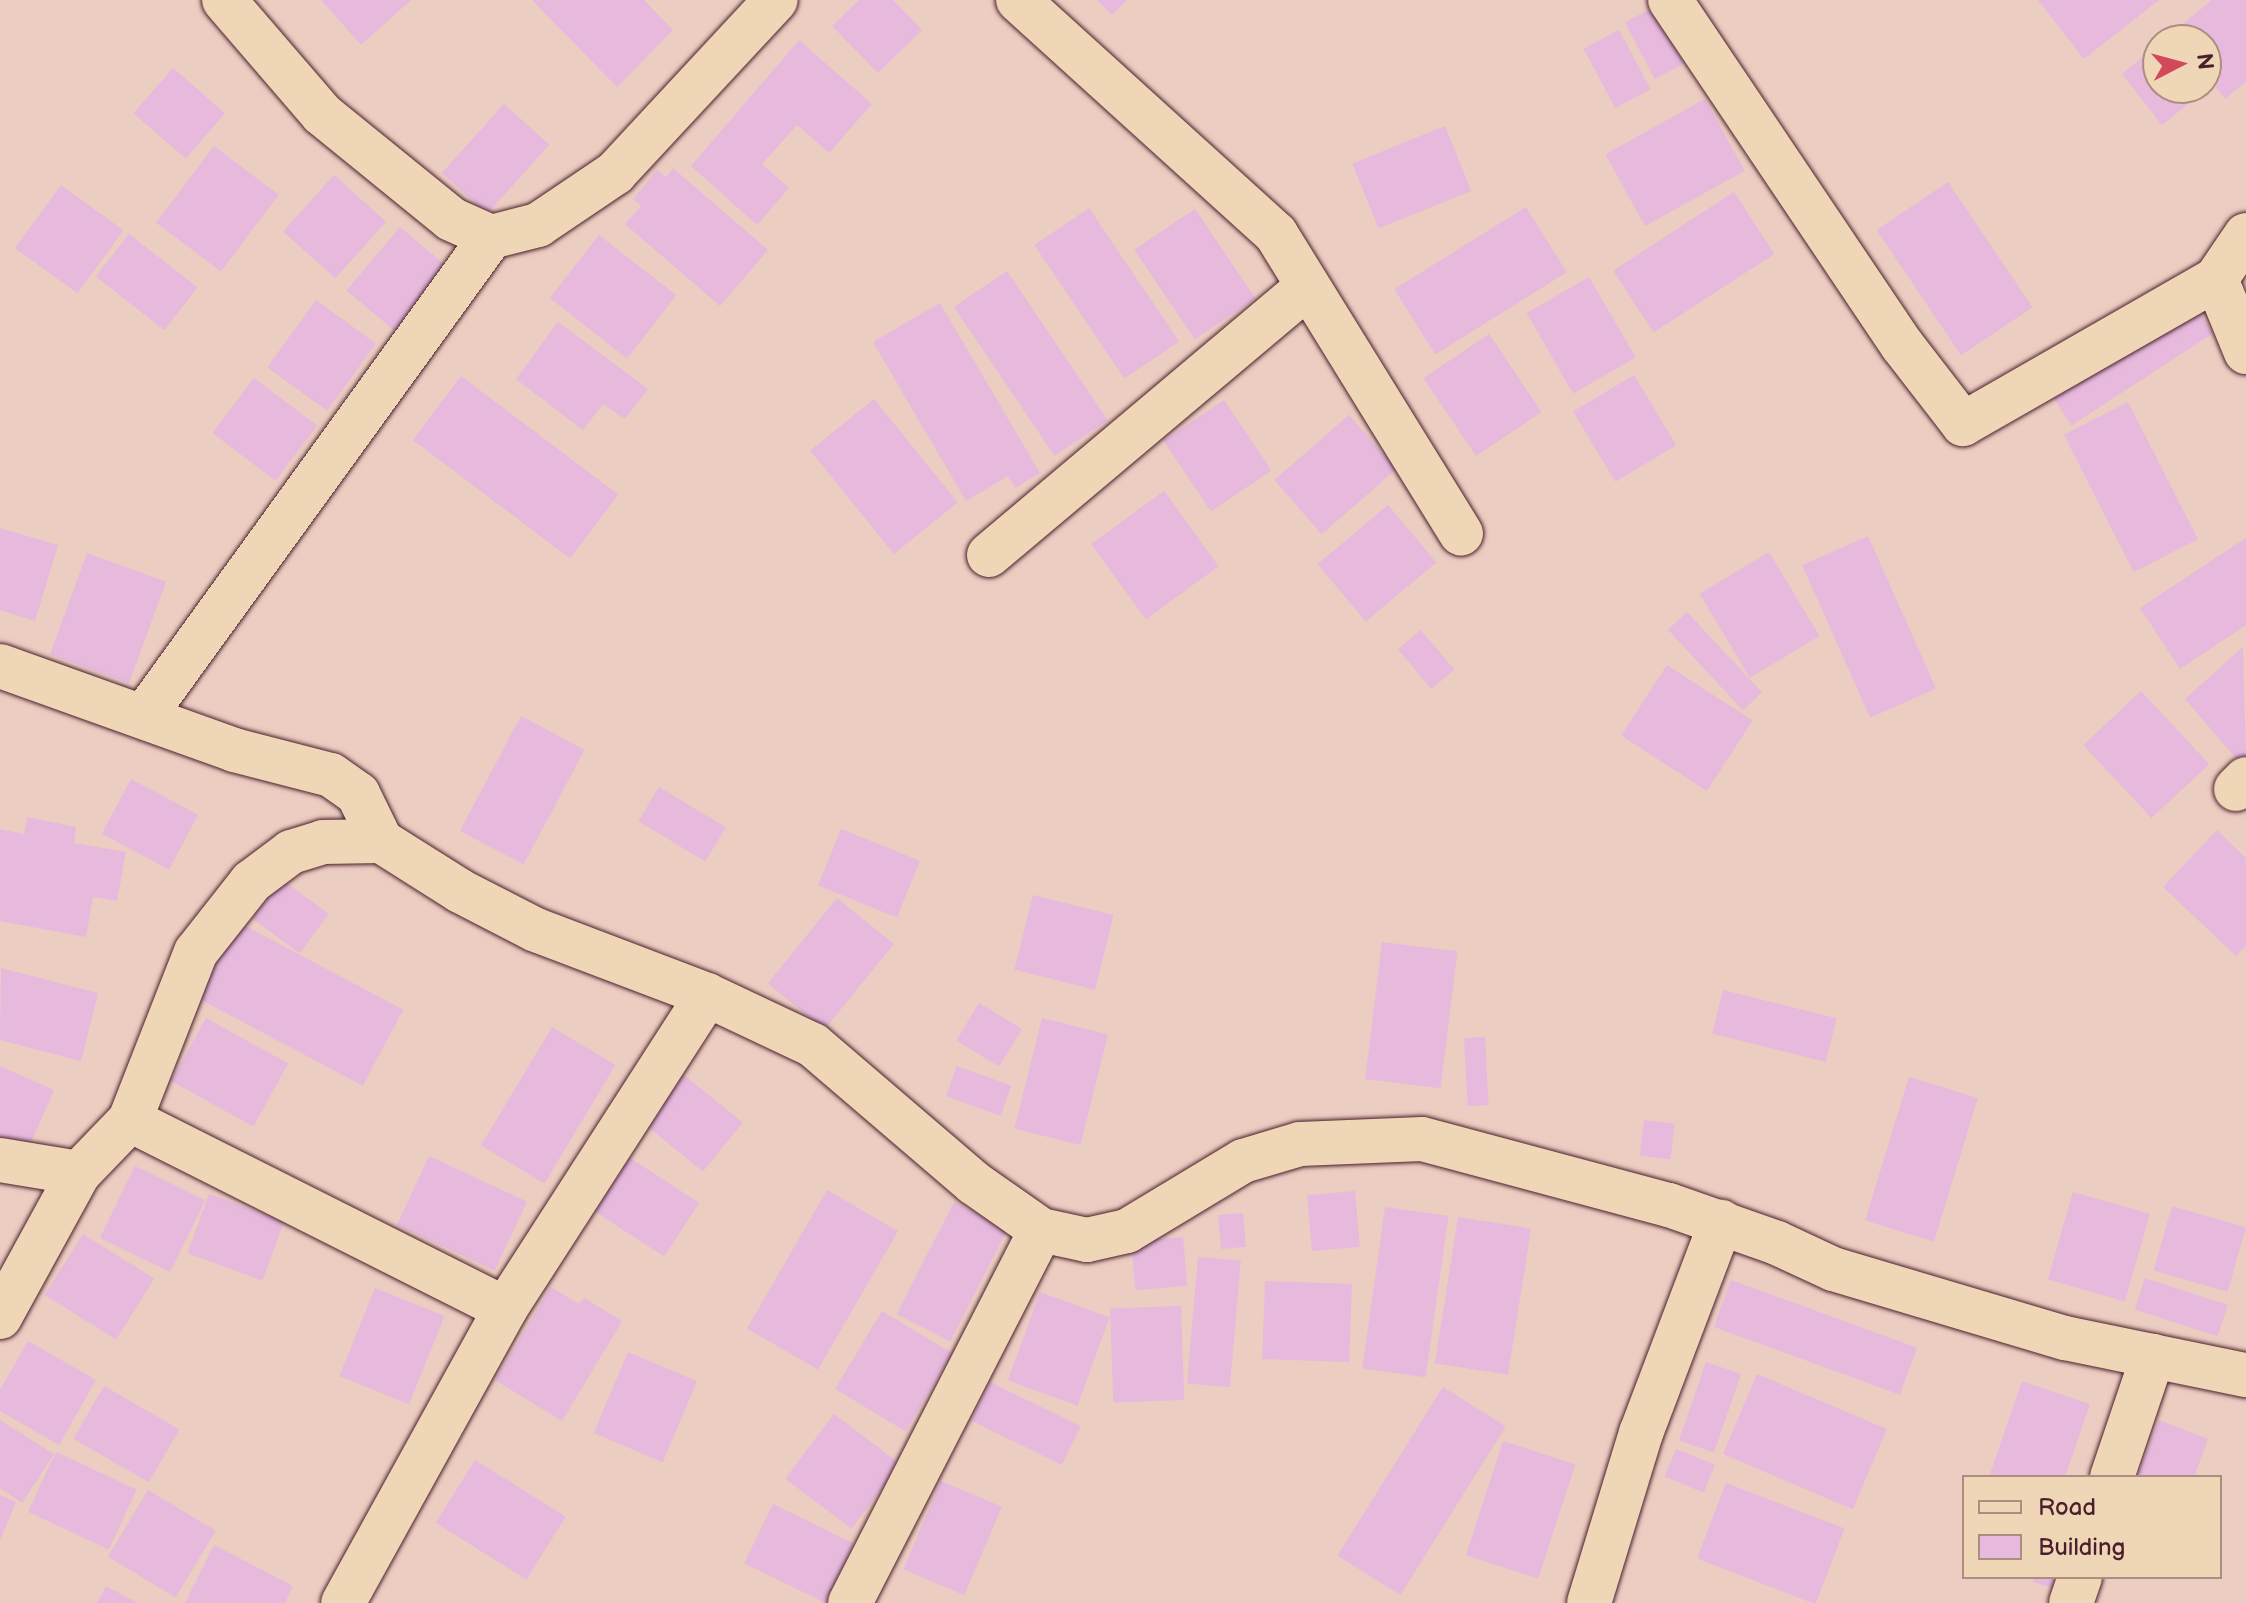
<!DOCTYPE html>
<style>
body{margin:0}
#map{position:relative;width:2246px;height:1603px;overflow:hidden;background:#eccdc2;font-family:"Balsamiq Sans",sans-serif}
div>[style]{position:absolute}
[style*='--x']{left:calc(var(--x)*1px);top:calc(var(--y)*1px);width:calc(var(--w)*1px);rotate:calc(var(--a)*1deg)}
.building>*{inset:0;background:#e6b9dd;transform-origin:0 0}
.roads{filter:drop-shadow(0 0 2px #4a1f2b) drop-shadow(0 0 2px #4a1f2b)}
.minor>*{height:44px;margin:-22px;padding:0 22px;transform-origin:22px;border-radius:22px;background:#efd6b7}
span{translate:-50% -50%;white-space:nowrap;text-align:center;line-height:1.15;-webkit-text-stroke:6px #efd6b7;paint-order:stroke}
.legend{position:absolute;left:1962px;top:1475px;width:260px;height:104px;box-sizing:border-box;background:#efd6b7;border:2px solid #ad8d7f;margin:0;padding:10px 14px;list-style:none;font-size:24px;color:#4a1f2b}
.legend li{display:flex;align-items:center;gap:16px;height:40px}
.legend b{width:40px;border:2px solid #ad8d7f}
.north{position:absolute;left:2142px;top:24px;width:80px;height:80px;box-sizing:border-box;background:#efd6b7;border:2px solid #ad8d7f;border-radius:50%;rotate:84deg;font-size:22px;font-weight:700;line-height:32px;text-align:center;color:#4a1f2b}
.north::after{content:'';display:block;margin:auto;width:28px;height:36px;background:#d1495b;clip-path:polygon(50% 0,100% 100%,50% 72%,0 100%)}
</style>
<div id="map">
<div class="building">
<i style="clip-path:polygon(321px 0,411px 0,361px 45px)"></i>
<i style="clip-path:polygon(532px 0,644px 0,673px 30px,617px 87px)"></i>
<i style="clip-path:polygon(859px 0,893px 0,922px 30px,878px 73px,832px 26px)"></i>
<i style="clip-path:polygon(1097px 0,1127px 0,1112px 15px)"></i>
<i style="clip-path:polygon(2038px 0,2159px 0,2084px 59px)"></i>
<i style="clip-path:polygon(2212px 0,2246px 0,2246px 82px,2225px 99px,2213px 84px,2162px 125px,2122px 74px,2158px 44px,2158px 88px,2206px 88px,2206px 40px,2163px 40px)"></i>
<i style="left:1654px;top:7px;width:64px;height:33px;rotate:62deg"></i>
<i style="left:1619px;top:30px;width:67px;height:40px;rotate:62deg"></i>
<i style="clip-path:polygon(799px 40px,872px 104px,829px 153px,797px 125px,762px 164px,789px 188px,757px 225px,691px 166px)"></i>
<i style="left:173px;top:68px;width:69px;height:60px;rotate:41deg"></i>
<i style="left:1705px;top:99px;width:82px;height:114px;rotate:61deg"></i>
<i style="left:504px;top:104px;width:61px;height:93px;rotate:42deg"></i>
<i style="left:1445px;top:126px;width:70px;height:100px;rotate:68deg"></i>
<i style="left:214px;top:146px;width:81px;height:96px;rotate:37deg"></i>
<i style="clip-path:polygon(673px 168px,768px 250px,720px 306px,625px 224px,641px 206px,633px 199px,657px 170px,666px 177px)"></i>
<i style="left:334px;top:175px;width:70px;height:76px;rotate:42deg"></i>
<i style="left:1948px;top:182px;width:151px;height:86px;rotate:56deg"></i>
<i style="left:61px;top:185px;width:77px;height:78px;rotate:36deg"></i>
<i style="left:1734px;top:192px;width:74px;height:144px;rotate:57deg"></i>
<i style="left:1526px;top:207px;width:77px;height:155px;rotate:58deg"></i>
<i style="left:1089px;top:208px;width:161px;height:66px;rotate:56deg"></i>
<i style="left:1195px;top:209px;width:108px;height:73px;rotate:56deg"></i>
<i style="left:400px;top:227px;width:77px;height:83px;rotate:40deg"></i>
<i style="left:129px;top:234px;width:87px;height:54px;rotate:38deg"></i>
<i style="left:599px;top:235px;width:98px;height:80px;rotate:38deg"></i>
<i style="left:1007px;top:271px;width:180px;height:64px;rotate:56deg"></i>
<i style="left:1589px;top:277px;width:93px;height:72px;rotate:60deg"></i>
<i style="left:316px;top:300px;width:74px;height:83px;rotate:36deg"></i>
<i style="clip-path:polygon(940px 303px,1040px 473px,1015px 488px,1008px 476px,966px 501px,873px 342px)"></i>
<i style="left:2194px;top:304px;width:35px;height:169px;rotate:57deg"></i>
<i style="clip-path:polygon(558px 322px,648px 389px,625px 419px,603px 404px,583px 430px,516px 379px)"></i>
<i style="left:1489px;top:334px;width:94px;height:79px;rotate:56deg"></i>
<i style="left:1634px;top:375px;width:82px;height:71px;rotate:59deg"></i>
<i style="left:461px;top:376px;width:197px;height:80px;rotate:37deg"></i>
<i style="left:254px;top:378px;width:79px;height:69px;rotate:37deg"></i>
<i style="left:874px;top:399px;width:133px;height:82px;rotate:51deg"></i>
<i style="left:1224px;top:400px;width:85px;height:73px;rotate:56deg"></i>
<i style="left:2128px;top:402px;width:154px;height:72px;rotate:63deg"></i>
<i style="left:1349px;top:415px;width:72px;height:99px;rotate:49deg"></i>
<i style="left:1164px;top:491px;width:93px;height:90px;rotate:54deg"></i>
<i style="left:1388px;top:505px;width:75px;height:92px;rotate:50deg"></i>
<i style="clip-path:polygon(0 528px,58px 545px,35px 621px,0 610px)"></i>
<i style="left:1868px;top:536px;width:167px;height:72px;rotate:66deg"></i>
<i style="clip-path:polygon(2246px 538px,2246px 625px,2180px 669px,2140px 608px)"></i>
<i style="left:1769px;top:552px;width:98px;height:81px;rotate:59deg"></i>
<i style="left:87px;top:553px;width:84px;height:108px;rotate:20deg"></i>
<i style="left:1687px;top:612px;width:110px;height:26px;rotate:47deg"></i>
<i style="left:1421px;top:630px;width:52px;height:30px;rotate:50deg"></i>
<i style="clip-path:polygon(2243px 647px,2246px 756px,2239px 762px,2185px 699px)"></i>
<i style="left:1667px;top:665px;width:102px;height:84px;rotate:33deg"></i>
<i style="left:2141px;top:691px;width:100px;height:79px;rotate:47deg"></i>
<i style="left:521px;top:716px;width:72px;height:130px;rotate:28deg"></i>
<i style="left:131px;top:779px;width:76px;height:62px;rotate:28deg"></i>
<i style="left:659px;top:787px;width:78px;height:40px;rotate:31deg"></i>
<i style="clip-path:polygon(27px 817px,76px 827px,74px 843px,126px 852px,117px 901px,93px 897px,86px 937px,0 921px,0 829px,24px 834px)"></i>
<i style="left:841px;top:829px;width:85px;height:61px;rotate:22deg"></i>
<i style="clip-path:polygon(2217px 830px,2246px 858px,2246px 946px,2236px 956px,2163px 887px)"></i>
<i style="left:281px;top:879px;width:59px;height:49px;rotate:36deg"></i>
<i style="left:1033px;top:895px;width:83px;height:77px;rotate:14deg"></i>
<i style="left:837px;top:898px;width:73px;height:110px;rotate:39deg"></i>
<i style="left:238px;top:922px;width:187px;height:86px;rotate:28deg"></i>
<i style="left:1382px;top:942px;width:76px;height:138px;rotate:7deg"></i>
<i style="clip-path:polygon(1px 968px,98px 993px,81px 1061px,0 1040px)"></i>
<i style="left:1723px;top:990px;width:117px;height:45px;rotate:14deg"></i>
<i style="left:979px;top:1003px;width:50px;height:44px;rotate:31deg"></i>
<i style="left:206px;top:1018px;width:94px;height:72px;rotate:29deg"></i>
<i style="left:1042px;top:1018px;width:68px;height:114px;rotate:14deg"></i>
<i style="left:552px;top:1027px;width:74px;height:138px;rotate:31deg"></i>
<i style="left:1485px;top:1037px;width:68px;height:21px;rotate:87deg"></i>
<i style="clip-path:polygon(0 1066px,54px 1090px,24px 1158px,0 1147px)"></i>
<i style="left:957px;top:1066px;width:58px;height:32px;rotate:20deg"></i>
<i style="left:679px;top:1071px;width:82px;height:63px;rotate:39deg"></i>
<i style="left:1909px;top:1077px;width:72px;height:150px;rotate:17deg"></i>
<i style="left:1644px;top:1120px;width:31px;height:36px;rotate:7deg"></i>
<i style="left:429px;top:1156px;width:108px;height:76px;rotate:25deg"></i>
<i style="left:627px;top:1156px;width:86px;height:64px;rotate:33deg"></i>
<i style="left:135px;top:1166px;width:78px;height:80px;rotate:26deg"></i>
<i style="left:827px;top:1190px;width:82px;height:160px;rotate:30deg"></i>
<i style="left:1355px;top:1191px;width:56px;height:48px;rotate:85deg"></i>
<i style="left:2073px;top:1192px;width:80px;height:91px;rotate:16deg"></i>
<i style="left:209px;top:1194px;width:80px;height:63px;rotate:20deg"></i>
<i style="left:954px;top:1202px;width:60px;height:126px;rotate:27deg"></i>
<i style="left:2172px;top:1206px;width:77px;height:67px;rotate:16deg"></i>
<i style="left:1385px;top:1207px;width:64px;height:163px;rotate:8deg"></i>
<i style="left:1243px;top:1213px;width:34px;height:25px;rotate:85deg"></i>
<i style="left:1458px;top:1217px;width:74px;height:148px;rotate:9deg"></i>
<i style="left:83px;top:1234px;width:84px;height:72px;rotate:32deg"></i>
<i style="left:1183px;top:1237px;width:49px;height:52px;rotate:85deg"></i>
<i style="left:1198px;top:1257px;width:43px;height:127px;rotate:5deg"></i>
<i style="left:2145px;top:1278px;width:87px;height:33px;rotate:18deg"></i>
<i style="left:1731px;top:1280px;width:198px;height:50px;rotate:20deg"></i>
<i style="left:1265px;top:1281px;width:87px;height:78px;rotate:2deg"></i>
<i style="clip-path:polygon(551px 1287px,579px 1304px,584px 1298px,622px 1321px,562px 1421px,495px 1380px)"></i>
<i style="left:375px;top:1288px;width:75px;height:95px;rotate:22deg"></i>
<i style="left:1040px;top:1292px;width:74px;height:94px;rotate:20deg"></i>
<i style="left:1181px;top:1306px;width:94px;height:71px;rotate:88deg"></i>
<i style="left:882px;top:1311px;width:82px;height:91px;rotate:31deg"></i>
<i style="clip-path:polygon(28px 1341px,96px 1380px,59px 1445px,0 1411px,0 1390px)"></i>
<i style="left:628px;top:1352px;width:75px;height:88px;rotate:23deg"></i>
<i style="left:1706px;top:1362px;width:37px;height:83px;rotate:19deg"></i>
<i style="left:1757px;top:1374px;width:141px;height:87px;rotate:23deg"></i>
<i style="clip-path:polygon(2022px 1381px,2090px 1404px,2065px 1477px,1989px 1477px)"></i>
<i style="left:990px;top:1382px;width:101px;height:43px;rotate:26deg"></i>
<i style="left:104px;top:1386px;width:87px;height:61px;rotate:30deg"></i>
<i style="left:1443px;top:1387px;width:74px;height:199px;rotate:32deg"></i>
<i style="left:834px;top:1414px;width:83px;height:81px;rotate:37deg"></i>
<i style="clip-path:polygon(0 1420px,54px 1454px,22px 1503px,0 1488px)"></i>
<i style="clip-path:polygon(2159px 1420px,2208px 1439px,2194px 1477px,2137px 1477px)"></i>
<i style="left:1503px;top:1441px;width:76px;height:120px;rotate:18deg"></i>
<i style="left:1676px;top:1449px;width:42px;height:30px;rotate:22deg"></i>
<i style="left:56px;top:1452px;width:89px;height:66px;rotate:25deg"></i>
<i style="left:475px;top:1460px;width:107px;height:74px;rotate:32deg"></i>
<i style="left:941px;top:1481px;width:66px;height:96px;rotate:23deg"></i>
<i style="left:1726px;top:1483px;width:127px;height:81px;rotate:21deg"></i>
<i style="left:148px;top:1490px;width:79px;height:78px;rotate:31deg"></i>
<i style="clip-path:polygon(0 1495px,16px 1502px,0 1540px)"></i>
<i style="left:773px;top:1504px;width:90px;height:66px;rotate:26deg"></i>
<i style="clip-path:polygon(214px 1545px,293px 1586px,285px 1603px,185px 1603px)"></i>
<i style="clip-path:polygon(2034px 1577px,2056px 1577px,2053px 1588px,2033px 1582px)"></i>
<i style="clip-path:polygon(106px 1586px,138px 1603px,97px 1603px)"></i>
</div>
<div class="roads">
<div class="minor">
<i style="--x:224;--y:0;--w:150;--a:49.3"></i>
<i style="--x:322;--y:114;--w:166;--a:39.1"></i>
<i style="--x:451;--y:219;--w:44;--a:24.2"></i>
<i style="--x:491;--y:237;--w:49;--a:-14.3"></i>
<i style="--x:538;--y:225;--w:93;--a:-34"></i>
<i style="--x:615;--y:173;--w:236;--a:-47.1"></i>
<i style="--x:1018;--y:0;--w:348;--a:42.2"></i>
<i style="--x:1276;--y:234;--w:352;--a:58.3"></i>
<i style="--x:1670;--y:0;--w:416;--a:56.1"></i>
<i style="--x:1902;--y:345;--w:100;--a:52.3"></i>
<i style="--x:1963;--y:424;--w:292;--a:-29.8"></i>
<i style="--x:2246;--y:235;--w:53;--a:124.3"></i>
<i style="--x:2216;--y:279;--w:79;--a:67.7"></i>
<i style="--x:989;--y:555;--w:417;--a:-40.1"></i>
<i style="--x:0;--y:666;--w:249;--a:19.7"></i>
<i style="--x:234;--y:750;--w:100;--a:14.5"></i>
<i style="--x:331;--y:775;--w:33;--a:35"></i>
<i style="--x:358;--y:794;--w:52;--a:63.9"></i>
<i style="--x:381;--y:841;--w:93;--a:32.3"></i>
<i style="--x:460;--y:891;--w:85;--a:27.2"></i>
<i style="--x:536;--y:930;--w:183;--a:20.8"></i>
<i style="--x:707;--y:995;--w:117;--a:25.3"></i>
<i style="--x:813;--y:1045;--w:212;--a:40.6"></i>
<i style="--x:974;--y:1183;--w:82;--a:35"></i>
<i style="--x:1041;--y:1230;--w:47;--a:12.3"></i>
<i style="--x:1087;--y:1240;--w:41;--a:-12.7"></i>
<i style="--x:1127;--y:1231;--w:135;--a:-31.1"></i>
<i style="--x:1243;--y:1161;--w:59;--a:-16.6"></i>
<i style="--x:1300;--y:1144;--w:122;--a:-2.3"></i>
<i style="--x:1422;--y:1139;--w:256;--a:15"></i>
<i style="--x:1669;--y:1205;--w:114;--a:19.4"></i>
<i style="--x:1777;--y:1243;--w:62;--a:24.9"></i>
<i style="--x:1833;--y:1269;--w:242;--a:16.6"></i>
<i style="--x:2065;--y:1338;--w:185;--a:11.6"></i>
<i style="--x:144;--y:716;--w:591;--a:-54.08"></i>
<i style="--x:2236;--y:789;--w:14;--a:-45"></i>
<i style="--x:130;--y:1120;--w:420;--a:26.7"></i>
<i style="--x:0;--y:1160;--w:80;--a:9.3"></i>
<i style="--x:0;--y:1317;--w:164;--a:-61.3"></i>
<i style="--x:79;--y:1173;--w:74;--a:-46.1"></i>
<i style="--x:130;--y:1120;--w:180;--a:-68.6"></i>
<i style="--x:196;--y:952;--w:89;--a:-51.8"></i>
<i style="--x:251;--y:882;--w:50;--a:-36.9"></i>
<i style="--x:291;--y:852;--w:34;--a:-17"></i>
<i style="--x:323;--y:842;--w:58;--a:-1"></i>
<i style="--x:2112;--y:1477;--w:128;--a:-71.3"></i>
<i style="--x:343;--y:1603;--w:336;--a:-61.1"></i>
<i style="--x:505;--y:1309;--w:373;--a:-57.2"></i>
<i style="--x:850;--y:1603;--w:419;--a:-62.9"></i>
<i style="--x:1589;--y:1603;--w:178;--a:-73"></i>
<i style="--x:1641;--y:1433;--w:226;--a:-69.2"></i>
<i style="--x:2071;--y:1603;--w:28;--a:-71"></i>
</div>
</div>
<ul class="legend">
<li><b style="height:10px;background:#efd6b7"></b>Road</li>
<li><b style="height:22px;background:#e6b9dd"></b>Building</li>
</ul>
<div class="north">N</div>
</div>
